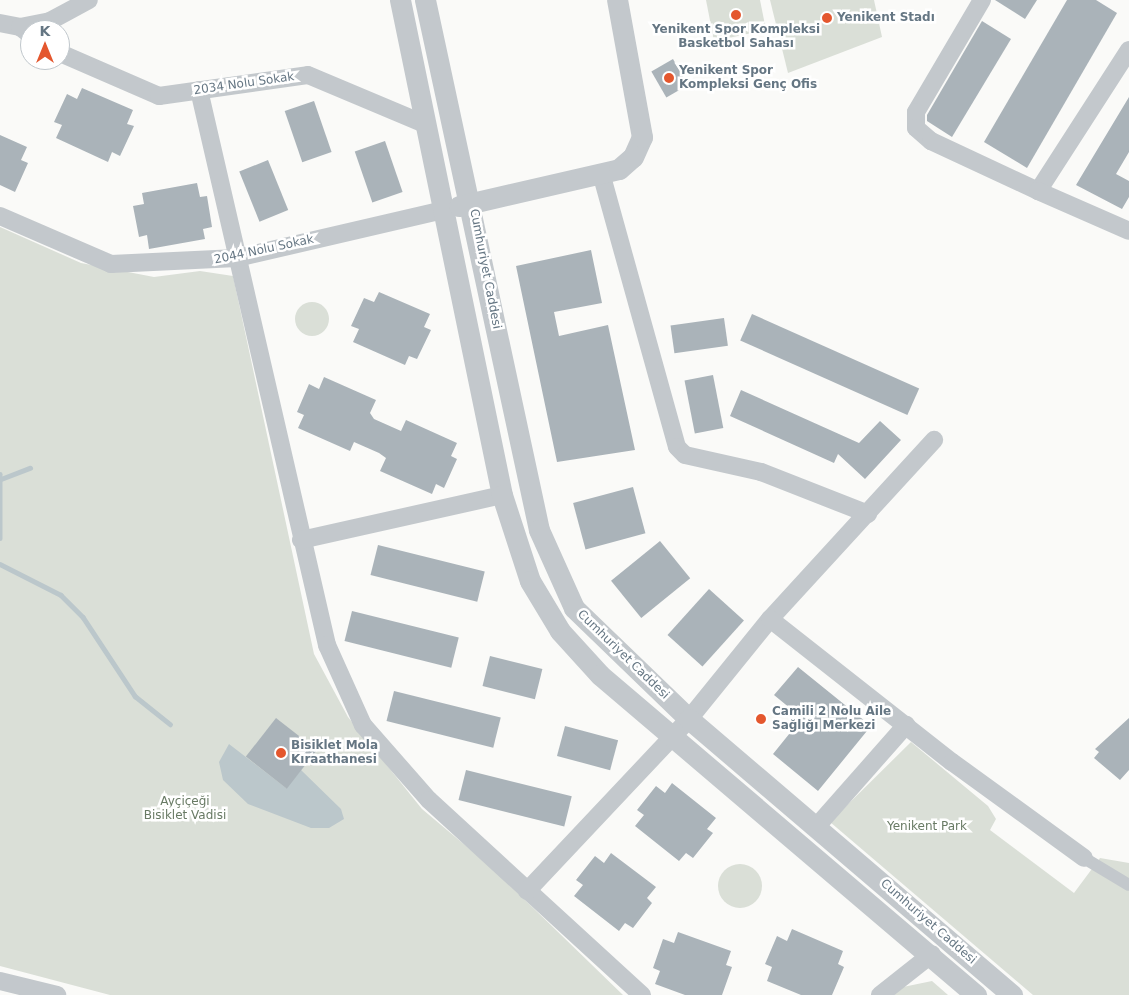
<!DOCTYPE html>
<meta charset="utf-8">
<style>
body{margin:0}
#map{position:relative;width:1129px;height:995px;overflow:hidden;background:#fafaf8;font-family:"DejaVu Sans",sans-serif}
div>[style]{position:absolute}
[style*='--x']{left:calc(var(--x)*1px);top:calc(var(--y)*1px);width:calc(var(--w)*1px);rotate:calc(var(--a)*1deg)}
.green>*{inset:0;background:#dadfd7}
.round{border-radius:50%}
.water>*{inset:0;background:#bbc7cb}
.stream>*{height:4.5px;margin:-2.25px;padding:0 2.25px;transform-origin:2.25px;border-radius:2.25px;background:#bbc7cb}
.building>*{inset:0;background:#aab3b9;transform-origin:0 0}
.pedestrian>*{height:12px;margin:-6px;padding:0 6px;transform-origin:6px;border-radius:6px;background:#c3c8cc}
.minor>*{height:18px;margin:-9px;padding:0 9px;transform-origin:9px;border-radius:9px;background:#c3c8cc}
.tertiary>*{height:21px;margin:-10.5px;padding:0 10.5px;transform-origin:10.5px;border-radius:10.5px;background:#c3c8cc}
.dots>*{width:14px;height:14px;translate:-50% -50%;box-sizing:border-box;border:2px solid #fff;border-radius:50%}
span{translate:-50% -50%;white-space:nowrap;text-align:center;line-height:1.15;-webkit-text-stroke:5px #fff;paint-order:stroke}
.poi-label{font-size:12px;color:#657683;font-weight:700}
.left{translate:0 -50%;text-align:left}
.street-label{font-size:12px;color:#657683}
.park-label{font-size:12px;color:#687a64}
.north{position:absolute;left:20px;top:20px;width:50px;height:50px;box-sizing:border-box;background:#fff;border:1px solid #c1c8cd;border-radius:50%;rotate:0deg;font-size:14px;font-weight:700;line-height:20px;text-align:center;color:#657683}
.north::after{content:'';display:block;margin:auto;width:18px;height:22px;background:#e4572e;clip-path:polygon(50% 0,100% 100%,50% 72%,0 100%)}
</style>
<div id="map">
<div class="green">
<i style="clip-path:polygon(706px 0,760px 0,766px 30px,714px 41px)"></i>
<i style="clip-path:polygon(770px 0,874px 0,882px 37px,788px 73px)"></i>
<i style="clip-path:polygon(0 227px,81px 263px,154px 277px,200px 271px,233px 276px,314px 654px,348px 717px,422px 809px,491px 867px,623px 995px,110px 995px,0 966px)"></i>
<i class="round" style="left:295px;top:302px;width:34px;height:34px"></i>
<i style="clip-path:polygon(911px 742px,988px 806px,996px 819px,990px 830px,1074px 893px,1100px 858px,1129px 863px,1129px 995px,1033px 995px,830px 822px)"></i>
<i class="round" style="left:718px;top:864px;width:44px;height:44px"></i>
<i style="clip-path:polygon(932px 981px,948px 995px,894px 995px,903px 987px)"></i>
</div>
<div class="water">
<i style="clip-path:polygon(229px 744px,286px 788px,301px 770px,341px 809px,344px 819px,329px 828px,311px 828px,248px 804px,223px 780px,219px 762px)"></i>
</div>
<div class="stream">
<i style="--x:0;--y:474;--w:64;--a:90"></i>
<i style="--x:1;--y:479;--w:31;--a:-21"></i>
<i style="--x:0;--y:564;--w:68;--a:26.9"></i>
<i style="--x:61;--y:595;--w:31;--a:45"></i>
<i style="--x:83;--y:617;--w:95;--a:56.6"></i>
<i style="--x:135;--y:696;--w:45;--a:38.7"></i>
</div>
<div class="building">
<i style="clip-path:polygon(995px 0,1037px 0,1025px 19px)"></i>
<i style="clip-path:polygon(1067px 0,1096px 0,1117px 13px,1027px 168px,984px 142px)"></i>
<i style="clip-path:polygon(982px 21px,1011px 39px,952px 137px,927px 121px,927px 115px)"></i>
<i style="left:673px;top:59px;width:30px;height:25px;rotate:60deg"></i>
<i style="clip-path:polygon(82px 88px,133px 110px,127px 124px,134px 126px,120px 156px,112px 152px,108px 162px,56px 138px,62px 125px,54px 122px,67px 94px,77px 99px)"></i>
<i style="clip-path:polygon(1129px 97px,1129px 152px,1116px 174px,1129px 181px,1129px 197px,1122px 209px,1076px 185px)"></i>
<i style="left:314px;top:101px;width:54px;height:31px;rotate:71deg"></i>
<i style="clip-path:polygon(0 135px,27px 147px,21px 160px,28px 163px,15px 192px,0 185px)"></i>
<i style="left:385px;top:141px;width:54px;height:32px;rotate:71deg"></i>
<i style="left:268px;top:160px;width:54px;height:31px;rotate:68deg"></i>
<i style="clip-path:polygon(197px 183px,200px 197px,207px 196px,212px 227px,203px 229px,205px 239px,149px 249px,147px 235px,139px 237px,133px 206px,144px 204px,142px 193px)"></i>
<i style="clip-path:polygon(591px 250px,602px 303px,554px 312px,559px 336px,608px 325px,635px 450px,557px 462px,516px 266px)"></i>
<i style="clip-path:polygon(379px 292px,430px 314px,424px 327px,431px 330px,417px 359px,409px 356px,405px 365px,353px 342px,359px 329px,351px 326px,364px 298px,374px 302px)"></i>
<i style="left:752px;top:314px;width:183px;height:29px;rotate:24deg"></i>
<i style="left:724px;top:318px;width:28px;height:54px;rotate:82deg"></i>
<i style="left:713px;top:375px;width:54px;height:29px;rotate:79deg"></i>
<i style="clip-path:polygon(324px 377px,376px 400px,370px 413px,374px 419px,401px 431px,406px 420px,457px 443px,451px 456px,457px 459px,444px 488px,436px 484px,432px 494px,380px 471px,386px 458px,379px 453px,354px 442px,350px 451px,298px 428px,304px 415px,297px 412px,309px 384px,319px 389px)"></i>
<i style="clip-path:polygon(741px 390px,859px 443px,880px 421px,901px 440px,865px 479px,838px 454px,834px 463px,730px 416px)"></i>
<i style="left:633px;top:487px;width:48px;height:62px;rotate:75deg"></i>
<i style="left:660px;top:541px;width:48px;height:63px;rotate:51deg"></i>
<i style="left:378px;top:545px;width:110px;height:31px;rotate:14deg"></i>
<i style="left:709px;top:589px;width:47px;height:62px;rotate:42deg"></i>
<i style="left:352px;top:611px;width:110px;height:31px;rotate:14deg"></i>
<i style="left:490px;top:656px;width:54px;height:31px;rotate:14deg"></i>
<i style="clip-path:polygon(798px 667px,871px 726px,818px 791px,773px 754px,802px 718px,774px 695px)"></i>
<i style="left:394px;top:691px;width:110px;height:31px;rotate:14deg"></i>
<i style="left:276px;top:718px;width:52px;height:49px;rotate:38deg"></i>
<i style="clip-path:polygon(1129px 718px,1129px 770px,1120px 780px,1094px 758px,1099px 752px,1095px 749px)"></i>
<i style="left:565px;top:726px;width:55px;height:31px;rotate:15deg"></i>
<i style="left:466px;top:770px;width:109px;height:31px;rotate:14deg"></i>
<i style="clip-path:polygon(672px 783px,716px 818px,707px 829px,713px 833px,693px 858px,686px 853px,679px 861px,635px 826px,644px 815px,637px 810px,656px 786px,665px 793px)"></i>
<i style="clip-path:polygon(611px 853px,656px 887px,647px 898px,652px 903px,633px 928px,625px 923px,619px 931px,574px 896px,583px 885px,576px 880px,595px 856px,604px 863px)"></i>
<i style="clip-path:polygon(792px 929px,843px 951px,838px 964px,844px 967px,832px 995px,801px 995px,767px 981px,772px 967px,765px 964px,777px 936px,787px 941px)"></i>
<i style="clip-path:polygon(678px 932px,731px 951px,726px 965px,732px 967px,722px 995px,685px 995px,655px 984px,660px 971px,653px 968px,663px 939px,674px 943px)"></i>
</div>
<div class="pedestrian">
<i style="--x:1084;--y:858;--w:52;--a:31"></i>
</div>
<div class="minor">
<i style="--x:982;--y:0;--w:130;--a:120.5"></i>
<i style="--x:916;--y:112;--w:16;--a:90"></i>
<i style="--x:916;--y:128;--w:20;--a:41"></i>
<i style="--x:931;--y:141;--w:118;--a:25"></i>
<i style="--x:0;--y:23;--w:20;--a:11"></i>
<i style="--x:20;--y:27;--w:11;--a:38"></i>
<i style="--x:20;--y:27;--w:31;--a:-11"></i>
<i style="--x:50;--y:21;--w:44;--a:-28.3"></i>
<i style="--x:1129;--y:50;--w:168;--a:122.8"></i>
<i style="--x:1038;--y:191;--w:99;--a:23.7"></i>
<i style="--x:60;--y:53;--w:108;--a:23.5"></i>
<i style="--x:159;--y:96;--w:150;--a:-8"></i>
<i style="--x:308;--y:75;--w:129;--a:22.8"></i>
<i style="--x:199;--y:90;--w:570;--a:77.01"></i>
<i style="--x:327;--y:645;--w:88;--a:65.8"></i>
<i style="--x:363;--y:725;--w:100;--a:48.7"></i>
<i style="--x:429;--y:800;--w:289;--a:42.5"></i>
<i style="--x:601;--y:173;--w:284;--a:74.5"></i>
<i style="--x:677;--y:447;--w:11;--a:45"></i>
<i style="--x:685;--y:455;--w:78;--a:12.6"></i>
<i style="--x:761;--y:472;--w:115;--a:21.4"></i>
<i style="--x:0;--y:216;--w:121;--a:23.4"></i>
<i style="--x:111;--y:264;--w:126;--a:-2.7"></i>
<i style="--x:237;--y:258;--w:212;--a:-13.1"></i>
<i style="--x:301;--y:540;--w:206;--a:-12.6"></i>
<i style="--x:770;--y:619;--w:243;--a:-47.5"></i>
<i style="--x:817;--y:826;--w:135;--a:-48.6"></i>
<i style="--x:527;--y:891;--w:236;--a:-46.7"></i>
<i style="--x:689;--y:719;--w:129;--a:-51"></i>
<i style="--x:770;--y:619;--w:231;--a:38.2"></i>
<i style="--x:952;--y:762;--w:163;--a:36"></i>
<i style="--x:0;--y:981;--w:59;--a:13.8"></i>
<i style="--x:880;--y:995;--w:66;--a:-38.3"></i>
</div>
<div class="tertiary">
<i style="--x:400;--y:0;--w:505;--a:78.36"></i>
<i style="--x:502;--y:495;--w:90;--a:72"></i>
<i style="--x:530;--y:581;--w:58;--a:59"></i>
<i style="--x:560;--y:631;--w:59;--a:47.7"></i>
<i style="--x:600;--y:675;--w:494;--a:40.4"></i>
<i style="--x:425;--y:0;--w:542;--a:77.86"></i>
<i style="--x:539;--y:530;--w:85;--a:65.8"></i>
<i style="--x:574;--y:608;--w:160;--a:44"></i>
<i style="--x:689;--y:719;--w:425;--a:40.5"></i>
<i style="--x:459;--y:206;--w:164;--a:-13"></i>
<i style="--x:619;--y:169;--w:18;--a:-41"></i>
<i style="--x:633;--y:157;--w:22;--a:-66"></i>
<i style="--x:642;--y:137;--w:139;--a:-100.3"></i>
</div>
<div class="dots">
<i style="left:736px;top:15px;background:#e4572e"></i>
<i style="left:827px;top:18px;background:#e4572e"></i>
<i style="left:669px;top:78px;background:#e4572e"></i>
<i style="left:761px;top:719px;background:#e4572e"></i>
<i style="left:281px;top:753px;background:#e4572e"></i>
</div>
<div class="poi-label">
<span class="left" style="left:837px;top:18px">Yenikent Stadı</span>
<span style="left:736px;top:37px">Yenikent Spor Kompleksi<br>Basketbol Sahası</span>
<span class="left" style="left:679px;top:78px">Yenikent Spor<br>Kompleksi Genç Ofis</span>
<span class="left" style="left:772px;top:719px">Camili 2 Nolu Aile<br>Sağlığı Merkezi</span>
<span class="left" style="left:291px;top:753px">Bisiklet Mola<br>Kıraathanesi</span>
</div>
<div class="street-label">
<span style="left:244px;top:84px;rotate:-8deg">2034 Nolu Sokak</span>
<span style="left:264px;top:250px;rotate:-12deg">2044 Nolu Sokak</span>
<span style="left:485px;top:269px;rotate:79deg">Cumhuriyet Caddesi</span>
<span style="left:623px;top:655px;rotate:44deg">Cumhuriyet Caddesi</span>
<span style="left:928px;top:922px;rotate:41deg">Cumhuriyet Caddesi</span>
</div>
<div class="park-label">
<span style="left:185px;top:809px">Ayçiçeği<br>Bisiklet Vadisi</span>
<span style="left:927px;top:827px">Yenikent Park</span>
</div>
<div class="north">K</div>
</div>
